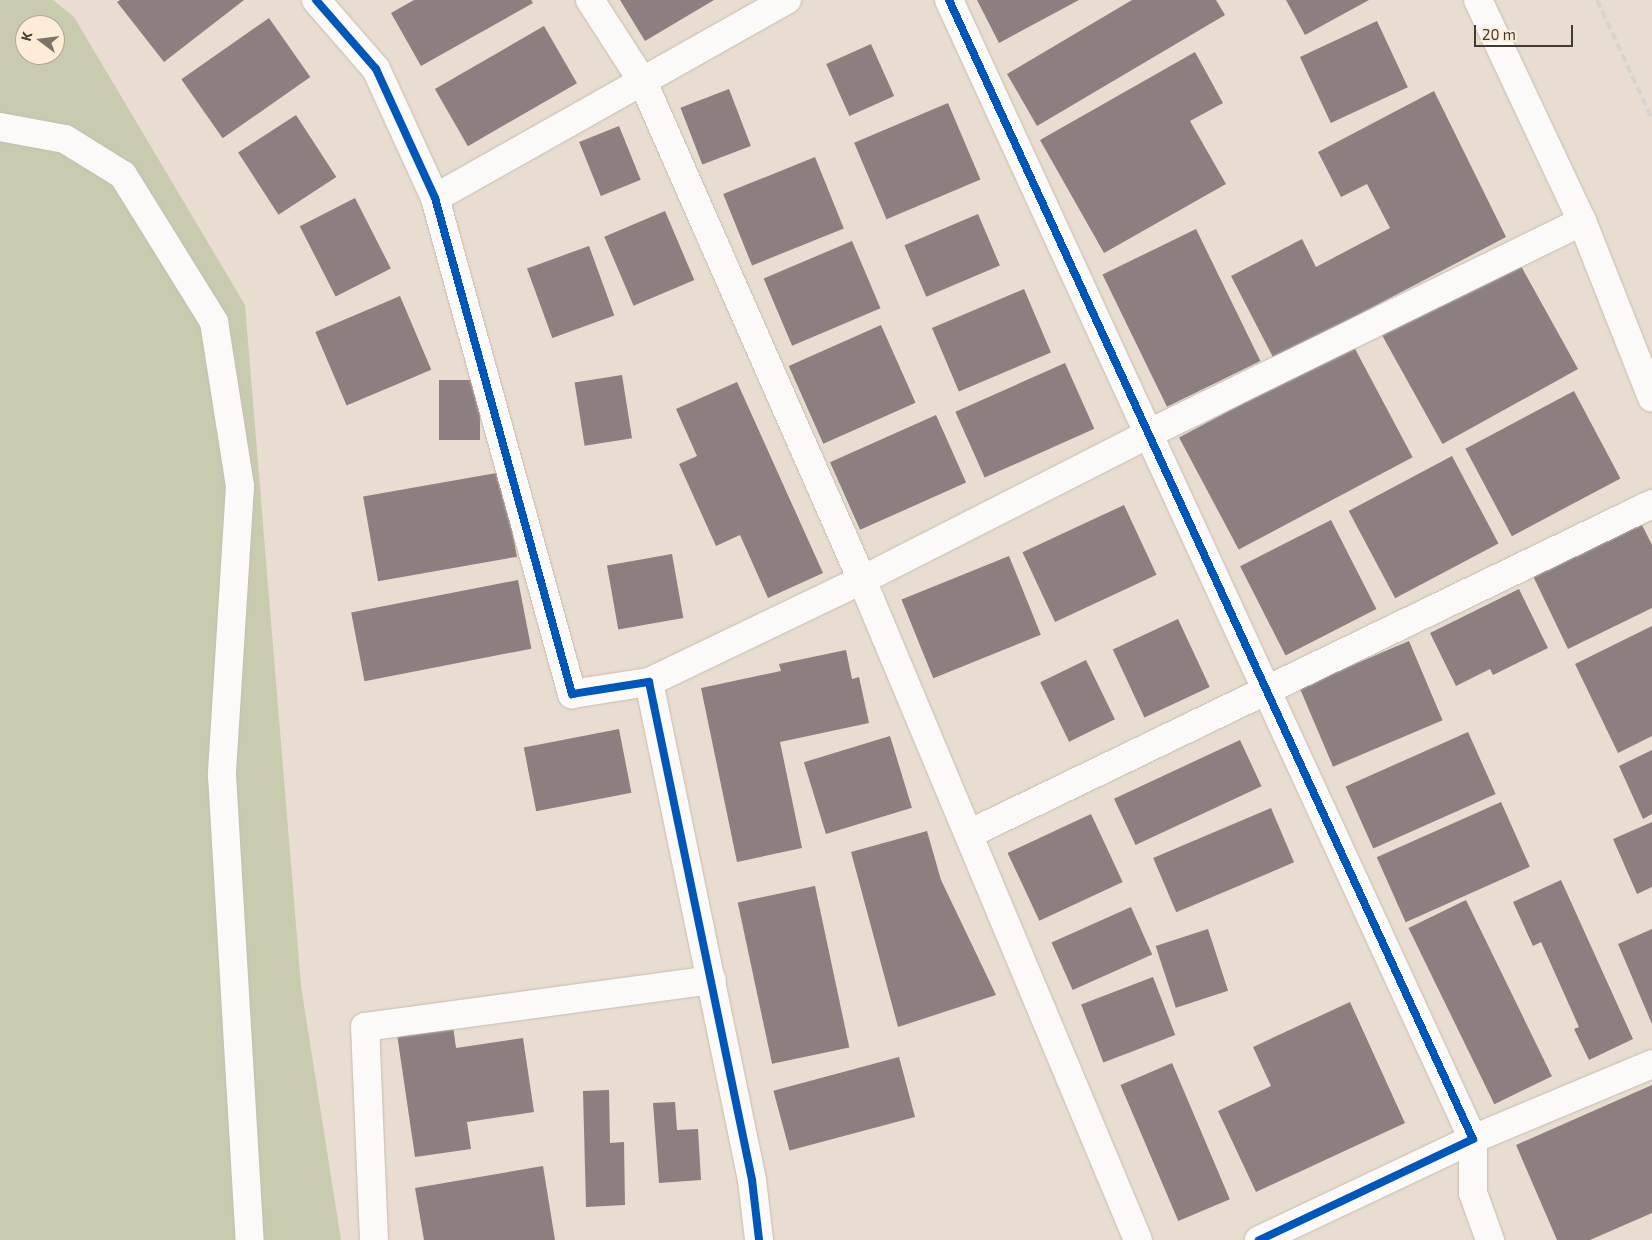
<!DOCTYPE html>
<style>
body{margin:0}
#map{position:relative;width:1652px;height:1240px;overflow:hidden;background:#e8ddd0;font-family:"Exo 2",sans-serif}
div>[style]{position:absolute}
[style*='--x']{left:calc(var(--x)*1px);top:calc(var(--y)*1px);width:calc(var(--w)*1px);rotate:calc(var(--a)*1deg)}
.green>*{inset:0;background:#c9cbaf}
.building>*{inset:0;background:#8d7e80;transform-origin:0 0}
.roads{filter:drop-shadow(0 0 1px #c5bcb1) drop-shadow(0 0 1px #c5bcb1)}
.minor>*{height:28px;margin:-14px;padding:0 14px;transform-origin:14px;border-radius:14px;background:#fcfaf8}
.rail>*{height:4px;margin-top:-2px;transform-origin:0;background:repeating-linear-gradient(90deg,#d7d4cf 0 8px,transparent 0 12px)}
.cycleway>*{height:8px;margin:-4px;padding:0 4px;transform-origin:4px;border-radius:4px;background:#0057b8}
span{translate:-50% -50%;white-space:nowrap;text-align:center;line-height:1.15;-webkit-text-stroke:5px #fdecd8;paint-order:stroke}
.north{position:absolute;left:15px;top:15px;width:50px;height:50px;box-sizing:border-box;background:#fdecd8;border:1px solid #b3a595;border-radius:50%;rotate:285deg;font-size:14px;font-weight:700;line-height:20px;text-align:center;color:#433b31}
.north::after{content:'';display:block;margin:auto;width:18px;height:22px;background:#7d7469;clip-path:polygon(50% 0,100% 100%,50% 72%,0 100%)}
.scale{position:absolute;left:1474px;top:25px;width:99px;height:22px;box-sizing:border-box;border:2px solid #433b31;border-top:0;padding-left:6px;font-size:15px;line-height:18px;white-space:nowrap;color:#433b31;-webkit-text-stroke:4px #fdecd8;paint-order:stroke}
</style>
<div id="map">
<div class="green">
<i style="clip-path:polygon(evenodd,0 0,53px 0,74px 17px,245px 305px,301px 986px,341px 1240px,0 1240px,0 0,25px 25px,55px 25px,55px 55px,25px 55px,25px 25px)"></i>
</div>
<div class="building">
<i style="clip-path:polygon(120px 0,244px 0,164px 62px,117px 2px)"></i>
<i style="clip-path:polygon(414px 0,531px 0,533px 3px,421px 66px,391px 13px)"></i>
<i style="clip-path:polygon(620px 0,714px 0,645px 41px)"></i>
<i style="clip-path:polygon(977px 0,1079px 0,999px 43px)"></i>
<i style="clip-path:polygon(1132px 0,1216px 0,1225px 15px,1037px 126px,1007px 74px)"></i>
<i style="clip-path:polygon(1286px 0,1369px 0,1305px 35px)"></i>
<i style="left:269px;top:18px;width:72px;height:107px;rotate:55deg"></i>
<i style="left:1377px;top:21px;width:73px;height:85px;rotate:65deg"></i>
<i style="left:544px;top:26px;width:66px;height:126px;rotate:60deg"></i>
<i style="left:871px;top:44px;width:57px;height:49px;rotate:66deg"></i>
<i style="clip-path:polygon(1195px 52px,1223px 103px,1190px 121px,1226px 184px,1104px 253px,1040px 140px)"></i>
<i style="left:729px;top:89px;width:61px;height:52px;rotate:69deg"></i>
<i style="clip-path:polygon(1434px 91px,1506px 237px,1274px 359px,1231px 276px,1302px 239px,1316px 267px,1390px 228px,1367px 184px,1341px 197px,1318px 152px)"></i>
<i style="left:948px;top:103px;width:83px;height:102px;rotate:67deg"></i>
<i style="left:296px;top:115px;width:74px;height:69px;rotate:57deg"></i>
<i style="left:619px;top:126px;width:58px;height:43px;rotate:68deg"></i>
<i style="left:815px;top:157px;width:77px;height:99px;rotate:68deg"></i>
<i style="left:355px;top:198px;width:79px;height:62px;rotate:63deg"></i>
<i style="left:665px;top:211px;width:75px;height:66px;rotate:67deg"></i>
<i style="left:978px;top:214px;width:56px;height:80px;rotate:67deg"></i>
<i style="left:1196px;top:229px;width:147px;height:104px;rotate:64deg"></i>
<i style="left:852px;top:241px;width:73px;height:96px;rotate:67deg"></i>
<i style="left:589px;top:246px;width:74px;height:66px;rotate:70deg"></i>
<i style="left:1516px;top:257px;width:128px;height:155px;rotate:61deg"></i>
<i style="left:1024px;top:289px;width:69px;height:100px;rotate:67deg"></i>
<i style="left:400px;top:296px;width:80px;height:92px;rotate:67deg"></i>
<i style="left:881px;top:325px;width:85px;height:101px;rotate:66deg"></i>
<i style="left:1353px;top:345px;width:127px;height:197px;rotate:62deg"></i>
<i style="left:1065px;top:363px;width:72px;height:120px;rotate:66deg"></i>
<i style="left:622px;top:375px;width:64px;height:48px;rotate:81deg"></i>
<i style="left:480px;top:380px;width:60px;height:41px;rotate:90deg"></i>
<i style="clip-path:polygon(737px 382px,823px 573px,768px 598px,740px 535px,716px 546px,679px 464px,697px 456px,676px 409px)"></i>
<i style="left:1574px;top:391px;width:99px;height:123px;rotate:62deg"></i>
<i style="left:936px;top:415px;width:74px;height:116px;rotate:66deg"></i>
<i style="left:1452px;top:456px;width:99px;height:117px;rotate:62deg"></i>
<i style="left:502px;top:472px;width:86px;height:141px;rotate:80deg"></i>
<i style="left:1124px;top:505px;width:77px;height:112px;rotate:65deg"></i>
<i style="left:1331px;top:520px;width:100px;height:102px;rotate:63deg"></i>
<i style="clip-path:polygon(1641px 523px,1652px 545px,1652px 608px,1568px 649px,1533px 576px)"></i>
<i style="left:672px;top:554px;width:65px;height:66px;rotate:80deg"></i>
<i style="left:1009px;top:556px;width:85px;height:116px;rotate:68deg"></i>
<i style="left:518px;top:580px;width:70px;height:170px;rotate:79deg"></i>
<i style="clip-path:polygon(1519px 589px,1548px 648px,1493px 675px,1490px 669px,1456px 686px,1430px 633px)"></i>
<i style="left:1178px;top:619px;width:75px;height:72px;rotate:65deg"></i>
<i style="clip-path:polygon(1652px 626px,1652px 736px,1618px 753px,1575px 664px)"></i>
<i style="left:1409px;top:641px;width:86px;height:119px;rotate:67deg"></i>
<i style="clip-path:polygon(846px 650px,852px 679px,859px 677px,869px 723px,780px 742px,802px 848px,737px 862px,701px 688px,781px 671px,779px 664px)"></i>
<i style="left:1086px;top:660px;width:66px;height:51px;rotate:64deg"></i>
<i style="left:619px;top:729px;width:65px;height:97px;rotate:79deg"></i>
<i style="left:1468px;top:732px;width:68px;height:134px;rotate:66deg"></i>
<i style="left:890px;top:736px;width:75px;height:90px;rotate:73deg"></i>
<i style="left:1240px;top:740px;width:51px;height:139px;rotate:65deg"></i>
<i style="clip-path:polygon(1652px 750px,1652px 814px,1643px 819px,1619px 766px)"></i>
<i style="left:1501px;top:802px;width:71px;height:136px;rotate:66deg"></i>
<i style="left:1271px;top:808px;width:59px;height:128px;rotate:67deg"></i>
<i style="left:1091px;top:814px;width:75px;height:92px;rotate:65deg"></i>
<i style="clip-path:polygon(1652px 822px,1652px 887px,1637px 894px,1613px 839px)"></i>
<i style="clip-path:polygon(927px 831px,941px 880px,996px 995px,898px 1027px,851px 852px)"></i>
<i style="clip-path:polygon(1561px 880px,1633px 1039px,1589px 1060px,1574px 1029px,1579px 1027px,1541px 942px,1533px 946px,1513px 902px)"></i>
<i style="left:815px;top:886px;width:165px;height:79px;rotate:78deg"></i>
<i style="left:1466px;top:900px;width:196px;height:64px;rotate:64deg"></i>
<i style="left:1131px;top:907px;width:52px;height:87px;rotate:66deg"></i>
<i style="left:1208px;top:929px;width:65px;height:55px;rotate:72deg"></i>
<i style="clip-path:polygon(1652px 929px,1652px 1024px,1618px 944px)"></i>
<i style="left:1153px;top:977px;width:62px;height:77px;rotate:69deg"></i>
<i style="clip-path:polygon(1350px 1002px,1405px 1123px,1256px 1192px,1218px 1111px,1271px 1086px,1253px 1047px)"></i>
<i style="clip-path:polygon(453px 1026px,456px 1048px,523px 1038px,534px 1112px,467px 1122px,471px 1149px,415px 1157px,397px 1034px)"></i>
<i style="left:899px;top:1057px;width:62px;height:130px;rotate:75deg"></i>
<i style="left:1172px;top:1063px;width:148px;height:56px;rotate:67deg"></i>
<i style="clip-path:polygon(1652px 1085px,1652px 1213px,1590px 1240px,1557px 1240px,1516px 1145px)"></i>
<i style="clip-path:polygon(609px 1090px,610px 1143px,624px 1142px,625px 1205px,586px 1207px,583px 1091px)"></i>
<i style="clip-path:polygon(675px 1102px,677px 1130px,698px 1129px,701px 1180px,659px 1183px,653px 1103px)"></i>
<i style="clip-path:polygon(543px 1166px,555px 1240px,424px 1240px,415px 1188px)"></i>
</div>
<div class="roads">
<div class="minor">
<i style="--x:316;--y:0;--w:91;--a:49"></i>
<i style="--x:376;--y:69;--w:142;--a:65.4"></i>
<i style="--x:435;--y:198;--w:515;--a:74.56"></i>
<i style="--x:572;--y:694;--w:78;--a:-8.9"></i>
<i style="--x:649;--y:682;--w:509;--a:78.31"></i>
<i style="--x:752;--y:1180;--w:60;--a:83.3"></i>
<i style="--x:590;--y:0;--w:98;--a:57.1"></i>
<i style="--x:643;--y:82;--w:544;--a:66.26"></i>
<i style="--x:862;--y:580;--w:715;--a:67.31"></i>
<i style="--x:949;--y:0;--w:1254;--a:65.3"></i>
<i style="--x:1473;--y:1139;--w:237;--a:154.7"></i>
<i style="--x:1478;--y:0;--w:244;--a:64.8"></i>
<i style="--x:1582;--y:221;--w:190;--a:68.4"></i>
<i style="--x:0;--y:127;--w:66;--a:10.5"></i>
<i style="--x:65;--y:139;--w:68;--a:31.8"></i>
<i style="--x:123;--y:175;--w:173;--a:58.2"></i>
<i style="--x:214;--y:322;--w:166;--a:81"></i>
<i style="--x:240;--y:486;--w:290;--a:93.6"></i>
<i style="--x:222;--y:775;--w:466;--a:86.6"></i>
<i style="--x:435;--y:198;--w:404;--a:-29.4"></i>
<i style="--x:649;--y:682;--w:236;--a:-25.6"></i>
<i style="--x:862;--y:580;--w:321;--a:-27"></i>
<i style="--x:1148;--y:434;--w:483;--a:-26.1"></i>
<i style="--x:969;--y:834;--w:759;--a:-25.79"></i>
<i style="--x:374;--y:1240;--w:213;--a:-92.4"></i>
<i style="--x:365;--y:1027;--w:350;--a:-7.7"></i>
<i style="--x:1490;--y:1240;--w:50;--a:-109.9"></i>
<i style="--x:1473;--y:1193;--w:54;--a:-90"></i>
<i style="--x:1473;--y:1139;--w:194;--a:-22.7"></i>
</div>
</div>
<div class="rail">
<i style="--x:1597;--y:0;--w:131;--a:65.2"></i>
</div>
<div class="cycleway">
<i style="--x:316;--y:0;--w:91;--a:49"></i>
<i style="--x:376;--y:69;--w:142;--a:65.4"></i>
<i style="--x:435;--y:198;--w:515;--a:74.56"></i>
<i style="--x:572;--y:694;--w:78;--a:-8.9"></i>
<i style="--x:649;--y:682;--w:509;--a:78.31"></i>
<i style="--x:752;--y:1180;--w:60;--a:83.3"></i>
<i style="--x:949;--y:0;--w:1254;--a:65.3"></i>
<i style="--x:1473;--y:1139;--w:237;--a:154.7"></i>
</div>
<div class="north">K</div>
<div class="scale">20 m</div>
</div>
